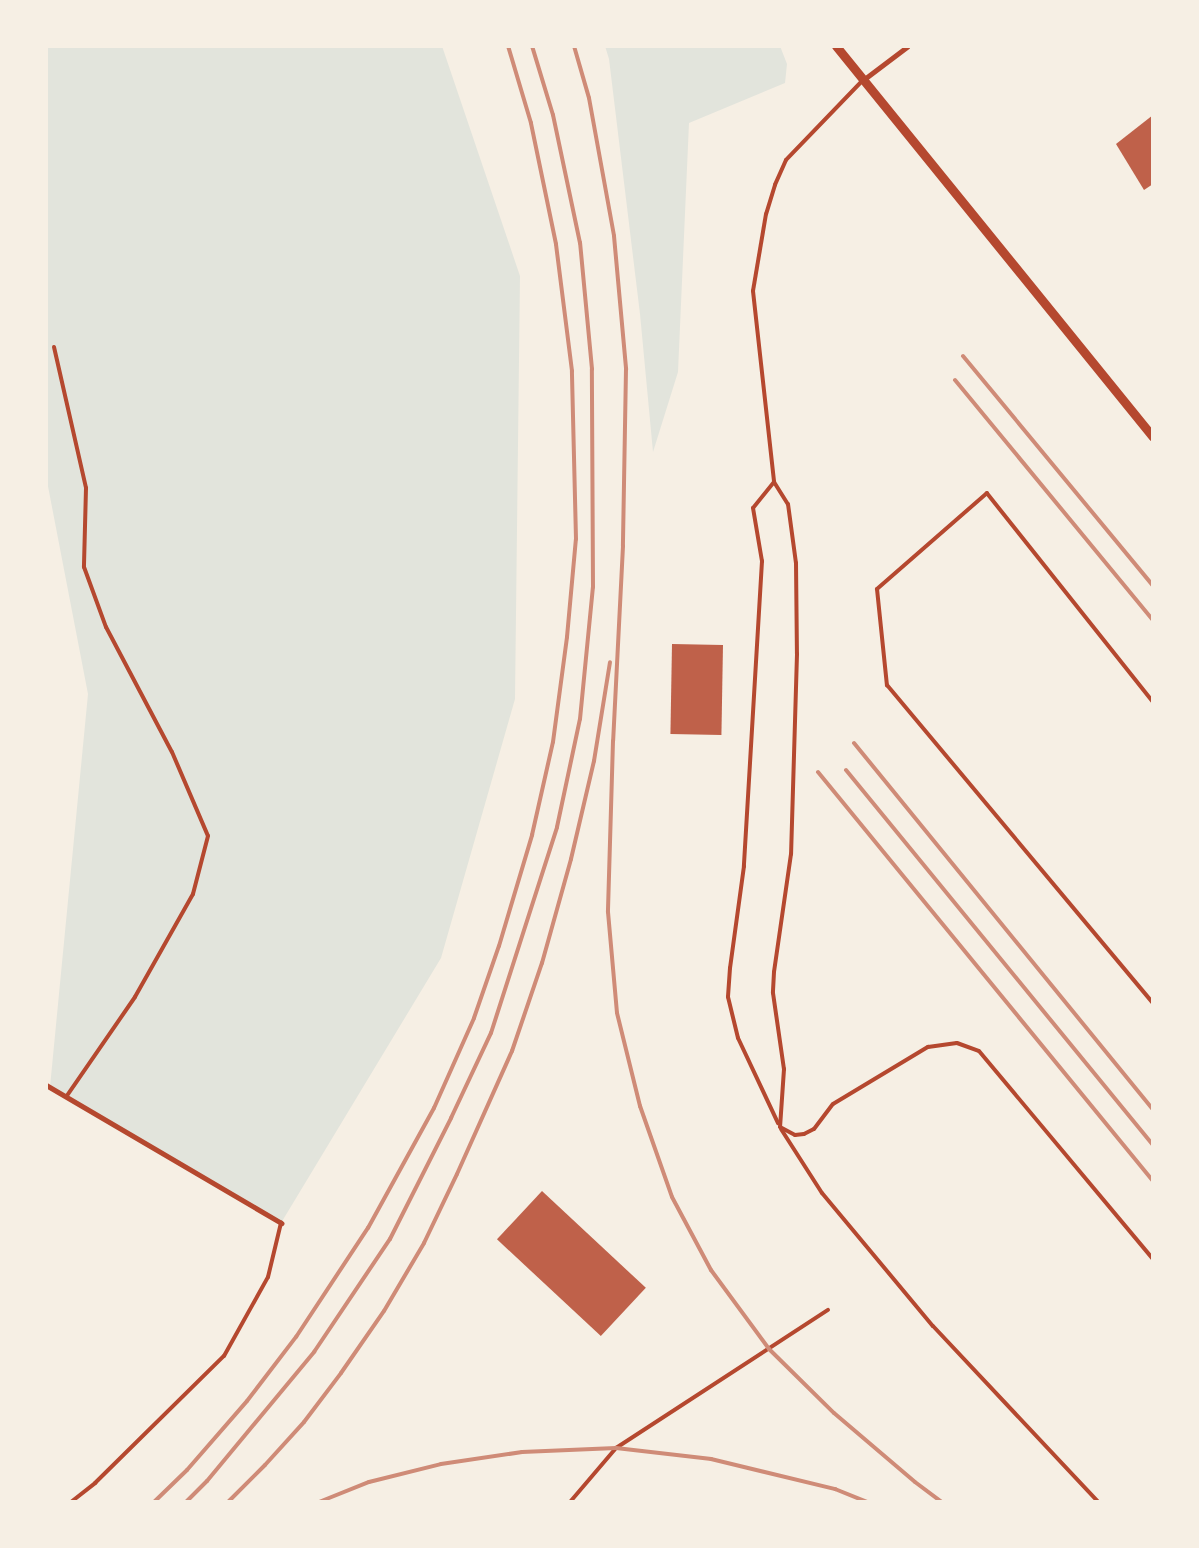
<!DOCTYPE html>
<style>
body{margin:0}
#map{position:relative;width:1199px;height:1548px;overflow:hidden;background:#f6efe4;font-family:"Open Sans",sans-serif}
div>[style]{position:absolute}
[style*='--x']{left:calc(var(--x)*1px);top:calc(var(--y)*1px);width:calc(var(--w)*1px);rotate:calc(var(--a)*1deg)}
.green>*{inset:0;background:#e2e4dc}
.building>*{inset:0;background:#bf614a;transform-origin:0 0}
.service>*{height:4px;margin:-2px;padding:0 2px;transform-origin:2px;border-radius:2px;background:#b5482f}
.minor>*{height:5px;margin:-2.5px;padding:0 2.5px;transform-origin:2.5px;border-radius:2.5px;background:#b5482f}
.tertiary>*{height:9px;margin:-4.5px;padding:0 4.5px;transform-origin:4.5px;border-radius:4.5px;background:#b5482f}
.rail>*{height:4px;margin:-2px;padding:0 2px;transform-origin:2px;border-radius:2px;background:#cf8b77}
span{translate:-50% -50%;white-space:nowrap;text-align:center;line-height:1.15;-webkit-text-stroke:5px #f6efe4;paint-order:stroke}
.frame{position:absolute;inset:0;border:48px solid #f6efe4;pointer-events:none}
</style>
<div id="map">
<div class="green">
<i style="clip-path:polygon(46px 46px,442px 46px,520px 276px,515px 699px,441px 958px,281px 1223px,50px 1087px,88px 694px,46px 476px)"></i>
<i style="clip-path:polygon(605px 46px,780px 46px,787px 64px,785px 83px,689px 123px,678px 372px,653px 452px,640px 314px,609px 59px)"></i>
</div>
<div class="building">
<i style="clip-path:polygon(1153px 115px,1153px 184px,1144px 190px,1116px 144px)"></i>
<i style="left:672px;top:644px;width:51px;height:90px;rotate:1deg"></i>
<i style="left:542px;top:1191px;width:142px;height:66px;rotate:43deg"></i>
</div>
<div class="service">
<i style="--x:863;--y:80;--w:111;--a:133.9"></i>
<i style="--x:786;--y:160;--w:27;--a:114"></i>
<i style="--x:775;--y:185;--w:30;--a:107"></i>
<i style="--x:766;--y:214;--w:78;--a:99.6"></i>
<i style="--x:753;--y:291;--w:192;--a:83.7"></i>
<i style="--x:774;--y:482;--w:26;--a:58"></i>
<i style="--x:788;--y:504;--w:60;--a:82.3"></i>
<i style="--x:796;--y:563;--w:91;--a:89.4"></i>
<i style="--x:797;--y:654;--w:200;--a:91.7"></i>
<i style="--x:791;--y:854;--w:119;--a:98.2"></i>
<i style="--x:774;--y:972;--w:21;--a:93"></i>
<i style="--x:773;--y:993;--w:77;--a:81.8"></i>
<i style="--x:784;--y:1069;--w:58;--a:93.9"></i>
<i style="--x:780;--y:1127;--w:17;--a:28"></i>
<i style="--x:795;--y:1135;--w:9;--a:-6"></i>
<i style="--x:804;--y:1134;--w:11;--a:-27"></i>
<i style="--x:814;--y:1129;--w:31;--a:-53"></i>
<i style="--x:833;--y:1104;--w:111;--a:-31"></i>
<i style="--x:928;--y:1047;--w:29;--a:-8"></i>
<i style="--x:957;--y:1043;--w:23;--a:20"></i>
<i style="--x:979;--y:1051;--w:271;--a:50.1"></i>
<i style="--x:54;--y:347;--w:145;--a:77.2"></i>
<i style="--x:86;--y:488;--w:79;--a:91.5"></i>
<i style="--x:84;--y:567;--w:64;--a:69.9"></i>
<i style="--x:106;--y:627;--w:141;--a:62.2"></i>
<i style="--x:172;--y:752;--w:91;--a:66.8"></i>
<i style="--x:208;--y:836;--w:60;--a:104.5"></i>
<i style="--x:193;--y:894;--w:118;--a:119.4"></i>
<i style="--x:135;--y:997;--w:121;--a:124.6"></i>
<i style="--x:774;--y:482;--w:33;--a:129"></i>
<i style="--x:753;--y:508;--w:54;--a:80.4"></i>
<i style="--x:762;--y:561;--w:306;--a:93.4"></i>
<i style="--x:744;--y:866;--w:103;--a:97.8"></i>
<i style="--x:730;--y:968;--w:29;--a:94"></i>
<i style="--x:728;--y:997;--w:42;--a:76.3"></i>
<i style="--x:738;--y:1038;--w:94;--a:64.8"></i>
<i style="--x:1153;--y:702;--w:267;--a:-128.5"></i>
<i style="--x:987;--y:493;--w:146;--a:138.9"></i>
<i style="--x:877;--y:589;--w:97;--a:84.1"></i>
<i style="--x:887;--y:685;--w:415;--a:50.1"></i>
<i style="--x:781;--y:1129;--w:76;--a:57.4"></i>
<i style="--x:822;--y:1193;--w:173;--a:50.2"></i>
<i style="--x:933;--y:1326;--w:241;--a:46.8"></i>
<i style="--x:71;--y:1502;--w:31;--a:-38"></i>
<i style="--x:95;--y:1483;--w:181;--a:-44.6"></i>
<i style="--x:224;--y:1356;--w:90;--a:-60.9"></i>
<i style="--x:268;--y:1277;--w:56;--a:-76.5"></i>
<i style="--x:570;--y:1502;--w:71;--a:-49.6"></i>
<i style="--x:616;--y:1448;--w:253;--a:-33.1"></i>
</div>
<div class="minor">
<i style="--x:863;--y:80;--w:56;--a:-37.1"></i>
<i style="--x:46;--y:1085;--w:273;--a:30.4"></i>
</div>
<div class="tertiary">
<i style="--x:836;--y:46;--w:503;--a:50.97"></i>
</div>
<div class="rail">
<i style="--x:574;--y:46;--w:54;--a:73.9"></i>
<i style="--x:589;--y:98;--w:140;--a:79.7"></i>
<i style="--x:614;--y:236;--w:134;--a:84.8"></i>
<i style="--x:626;--y:369;--w:177;--a:91"></i>
<i style="--x:623;--y:546;--w:195;--a:92.9"></i>
<i style="--x:613;--y:741;--w:171;--a:91.7"></i>
<i style="--x:608;--y:912;--w:101;--a:84.9"></i>
<i style="--x:617;--y:1013;--w:96;--a:76.1"></i>
<i style="--x:640;--y:1106;--w:96;--a:70.6"></i>
<i style="--x:672;--y:1197;--w:83;--a:61.9"></i>
<i style="--x:711;--y:1270;--w:98;--a:53.7"></i>
<i style="--x:769;--y:1349;--w:91;--a:44.6"></i>
<i style="--x:834;--y:1413;--w:106;--a:40.4"></i>
<i style="--x:915;--y:1482;--w:34;--a:37"></i>
<i style="--x:963;--y:356;--w:298;--a:50.4"></i>
<i style="--x:955;--y:380;--w:311;--a:50.5"></i>
<i style="--x:854;--y:743;--w:473;--a:50.8"></i>
<i style="--x:846;--y:770;--w:485;--a:50.7"></i>
<i style="--x:818;--y:772;--w:529;--a:50.68"></i>
<i style="--x:154;--y:1502;--w:46;--a:-44.1"></i>
<i style="--x:187;--y:1470;--w:91;--a:-49"></i>
<i style="--x:247;--y:1401;--w:81;--a:-52.6"></i>
<i style="--x:296;--y:1337;--w:131;--a:-56.6"></i>
<i style="--x:368;--y:1228;--w:137;--a:-61.2"></i>
<i style="--x:434;--y:1108;--w:98;--a:-66"></i>
<i style="--x:474;--y:1018;--w:76;--a:-70.9"></i>
<i style="--x:499;--y:946;--w:116;--a:-73.4"></i>
<i style="--x:532;--y:835;--w:95;--a:-77.3"></i>
<i style="--x:553;--y:742;--w:106;--a:-82.4"></i>
<i style="--x:567;--y:637;--w:98;--a:-84.8"></i>
<i style="--x:576;--y:539;--w:168;--a:-91.4"></i>
<i style="--x:572;--y:371;--w:128;--a:-97.2"></i>
<i style="--x:556;--y:244;--w:124;--a:-101.7"></i>
<i style="--x:531;--y:123;--w:80;--a:-106.6"></i>
<i style="--x:186;--y:1502;--w:30;--a:-45"></i>
<i style="--x:207;--y:1481;--w:168;--a:-50.3"></i>
<i style="--x:314;--y:1352;--w:136;--a:-56.1"></i>
<i style="--x:390;--y:1239;--w:136;--a:-63.2"></i>
<i style="--x:451;--y:1118;--w:94;--a:-64.8"></i>
<i style="--x:491;--y:1033;--w:216;--a:-72.2"></i>
<i style="--x:557;--y:827;--w:110;--a:-78"></i>
<i style="--x:580;--y:719;--w:133;--a:-84.4"></i>
<i style="--x:593;--y:587;--w:218;--a:-90.3"></i>
<i style="--x:592;--y:369;--w:127;--a:-95.4"></i>
<i style="--x:580;--y:243;--w:131;--a:-101.9"></i>
<i style="--x:553;--y:115;--w:72;--a:-106.9"></i>
<i style="--x:228;--y:1502;--w:52;--a:-45"></i>
<i style="--x:265;--y:1465;--w:58;--a:-47.8"></i>
<i style="--x:304;--y:1422;--w:61;--a:-52.9"></i>
<i style="--x:341;--y:1373;--w:75;--a:-55.3"></i>
<i style="--x:384;--y:1311;--w:79;--a:-59.5"></i>
<i style="--x:424;--y:1243;--w:76;--a:-64.4"></i>
<i style="--x:457;--y:1174;--w:135;--a:-65.9"></i>
<i style="--x:512;--y:1051;--w:93;--a:-71.2"></i>
<i style="--x:542;--y:963;--w:108;--a:-74.4"></i>
<i style="--x:571;--y:859;--w:101;--a:-76.8"></i>
<i style="--x:594;--y:761;--w:100;--a:-80.8"></i>
<i style="--x:319;--y:1502;--w:54;--a:-21.8"></i>
<i style="--x:369;--y:1482;--w:74;--a:-14"></i>
<i style="--x:441;--y:1464;--w:82;--a:-8.4"></i>
<i style="--x:522;--y:1452;--w:94;--a:-2.4"></i>
<i style="--x:616;--y:1448;--w:96;--a:6.6"></i>
<i style="--x:711;--y:1459;--w:128;--a:13.6"></i>
<i style="--x:835;--y:1489;--w:35;--a:22"></i>
</div>
<div class="frame"></div>
</div>
